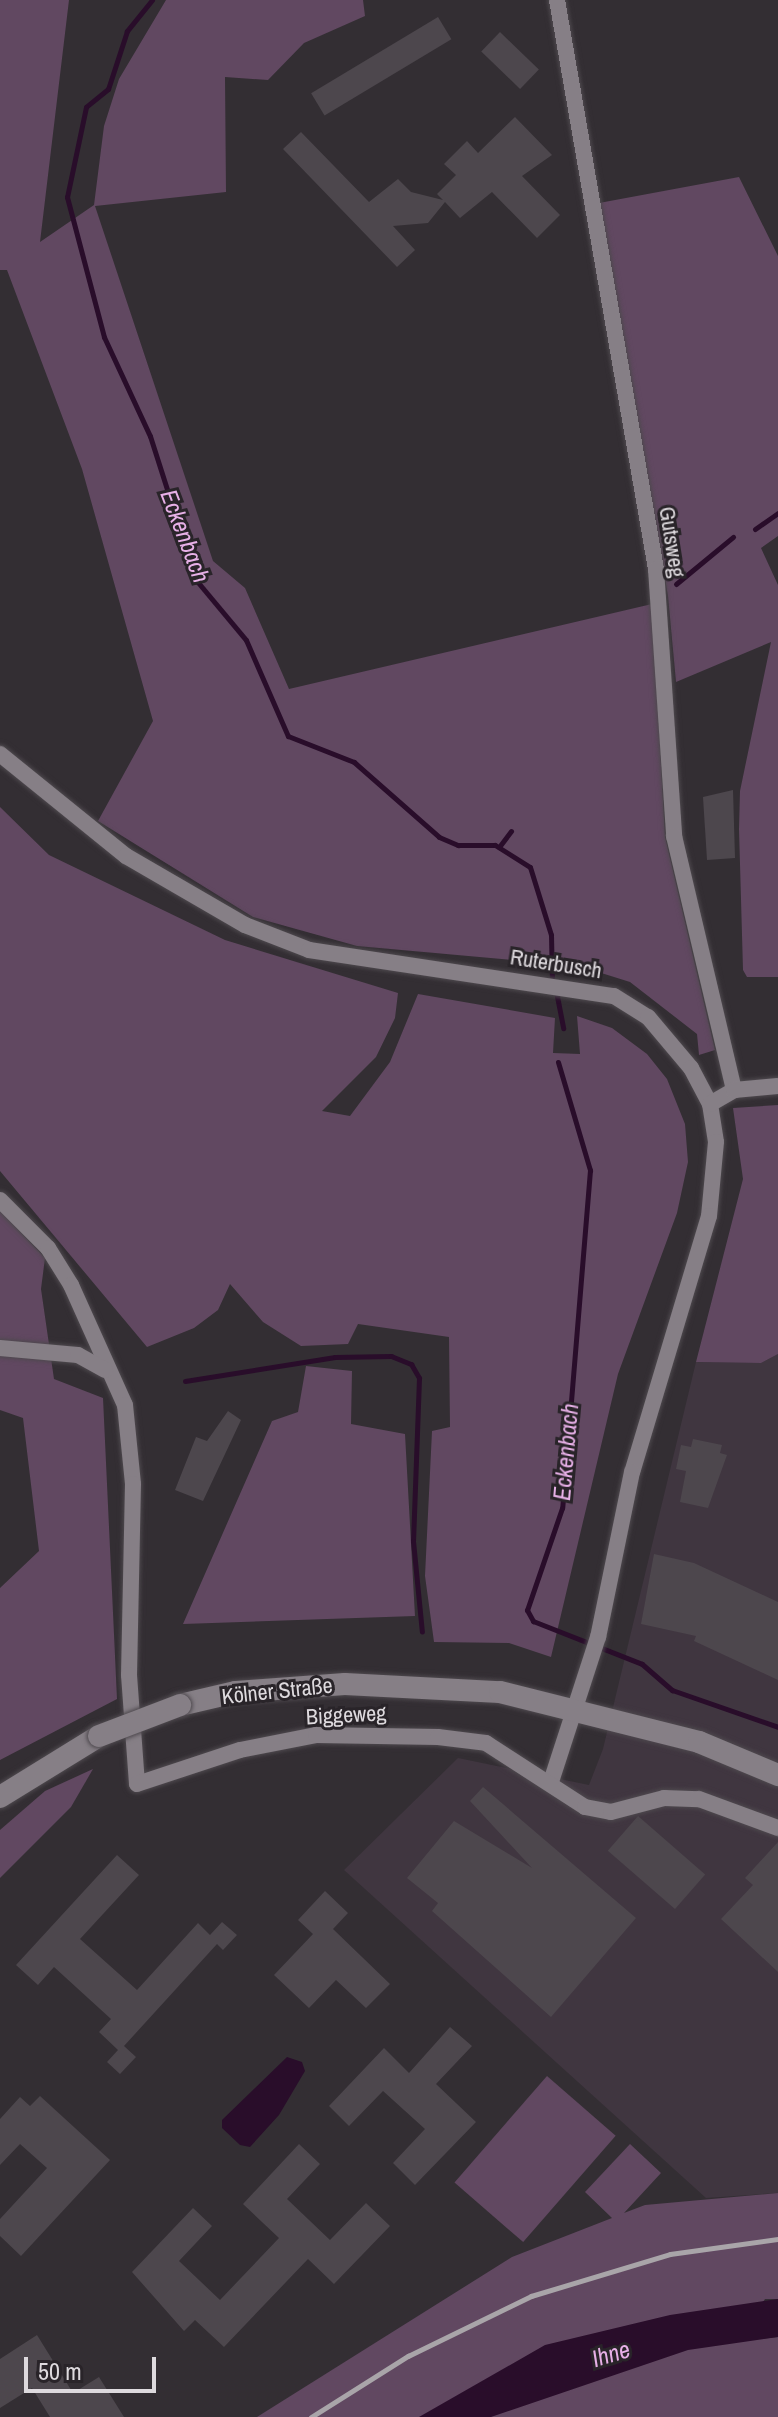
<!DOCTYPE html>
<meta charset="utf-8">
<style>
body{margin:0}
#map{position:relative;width:778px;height:2417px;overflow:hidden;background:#332e33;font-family:"Archivo Narrow",sans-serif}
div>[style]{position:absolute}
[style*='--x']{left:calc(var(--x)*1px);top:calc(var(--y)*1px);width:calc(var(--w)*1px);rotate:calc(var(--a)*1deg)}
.built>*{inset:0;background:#403640}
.green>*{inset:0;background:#614861;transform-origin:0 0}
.water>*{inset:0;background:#290d2a}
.stream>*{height:5px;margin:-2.5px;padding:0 2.5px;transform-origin:2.5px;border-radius:2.5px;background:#290d2a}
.building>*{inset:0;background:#4d474d;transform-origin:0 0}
.roads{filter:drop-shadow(0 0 2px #4e494e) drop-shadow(0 0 2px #4e494e)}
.street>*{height:16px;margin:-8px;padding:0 8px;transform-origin:8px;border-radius:8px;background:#867f86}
.secondary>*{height:22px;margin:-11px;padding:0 11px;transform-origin:11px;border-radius:11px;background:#867f86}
.rail>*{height:5px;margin:-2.5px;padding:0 2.5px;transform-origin:2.5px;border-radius:2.5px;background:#a9a5a9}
.bridges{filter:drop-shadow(0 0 2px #4e494e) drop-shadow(0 0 2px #4e494e)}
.secondary-bridge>*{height:22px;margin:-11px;padding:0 11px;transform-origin:11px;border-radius:11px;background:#867f86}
span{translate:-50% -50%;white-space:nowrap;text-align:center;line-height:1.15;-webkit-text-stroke:6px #292429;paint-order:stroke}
.street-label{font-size:22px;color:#dedade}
.water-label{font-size:24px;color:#e7b0e7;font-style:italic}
.scale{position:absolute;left:24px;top:2357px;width:132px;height:36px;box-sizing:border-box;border:4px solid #dedade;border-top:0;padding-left:10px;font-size:24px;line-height:28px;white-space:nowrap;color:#dedade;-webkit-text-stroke:6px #292429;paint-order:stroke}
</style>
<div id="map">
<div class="built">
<i style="clip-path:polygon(778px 1354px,778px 2193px,706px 2198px,344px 1870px,458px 1758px,589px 1785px,603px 1749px,696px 1362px,761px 1363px)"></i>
</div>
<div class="green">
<i style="clip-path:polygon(0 0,69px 0,40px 242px,94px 205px,104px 126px,119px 79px,166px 0,363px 0,365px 16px,304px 43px,268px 80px,225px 77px,226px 192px,95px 206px,213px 561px,245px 588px,289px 689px,652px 604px,665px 837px,715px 1050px,699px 1055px,697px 1034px,630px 982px,579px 966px,357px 946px,253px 917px,98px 821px,153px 721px,82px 469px,7px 270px,0 270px)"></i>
<i style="clip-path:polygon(739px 177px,778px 256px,778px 536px,761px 548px,778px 585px,778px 977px,747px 977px,743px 970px,739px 829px,740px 791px,771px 642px,676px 682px,668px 596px,599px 203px)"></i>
<i style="clip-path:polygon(0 807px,49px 855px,225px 940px,398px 993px,395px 1018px,376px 1057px,322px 1111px,350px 1116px,390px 1062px,418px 994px,555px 1018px,553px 1053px,580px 1054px,577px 1016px,612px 1028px,647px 1054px,667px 1079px,685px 1124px,688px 1162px,677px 1213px,618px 1374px,551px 1657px,509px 1643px,434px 1642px,425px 1576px,432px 1431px,450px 1427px,449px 1337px,358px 1324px,348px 1344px,301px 1346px,263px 1322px,230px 1284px,218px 1310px,194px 1328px,147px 1347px,0 1171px)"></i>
<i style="clip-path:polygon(778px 1105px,778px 1354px,761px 1363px,696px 1362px,743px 1179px,733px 1108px)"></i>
<i style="clip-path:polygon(0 1211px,45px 1258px,41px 1289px,54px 1379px,103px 1398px,117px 1699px,0 1760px,0 1588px,39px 1551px,23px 1418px,0 1410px)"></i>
<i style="clip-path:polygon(306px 1366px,352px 1371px,351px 1424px,405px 1434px,415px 1616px,183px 1624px,272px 1421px,298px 1412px)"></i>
<i style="clip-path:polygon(93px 1769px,71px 1807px,0 1878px,0 1830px,45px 1791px)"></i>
<i style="left:547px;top:2076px;width:91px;height:141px;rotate:41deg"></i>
<i style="clip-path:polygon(630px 2144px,661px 2173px,624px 2213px,645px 2205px,778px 2193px,778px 2299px,765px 2299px,739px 2341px,778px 2337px,778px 2417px,257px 2417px,512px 2257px,612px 2218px,585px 2192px)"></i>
</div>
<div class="water">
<i style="clip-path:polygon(287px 2057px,302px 2062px,305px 2071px,279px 2115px,250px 2147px,240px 2145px,222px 2128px,222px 2120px)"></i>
<i style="clip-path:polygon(778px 2299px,778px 2337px,688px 2350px,491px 2417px,419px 2417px,545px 2345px,670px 2315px)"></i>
</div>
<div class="stream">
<i style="--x:152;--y:0;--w:40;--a:129"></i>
<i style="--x:127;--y:31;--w:61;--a:108.1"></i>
<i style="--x:108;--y:89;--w:28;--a:141"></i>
<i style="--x:86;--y:107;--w:92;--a:101.9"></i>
<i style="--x:67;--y:197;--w:145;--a:75.2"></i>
<i style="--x:104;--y:337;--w:109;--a:65.1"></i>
<i style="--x:150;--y:436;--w:151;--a:72.3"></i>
<i style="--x:196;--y:580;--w:78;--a:50.2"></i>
<i style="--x:246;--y:640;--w:105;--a:66.4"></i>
<i style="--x:288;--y:736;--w:71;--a:21.5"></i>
<i style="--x:354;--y:762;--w:113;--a:41.4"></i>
<i style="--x:439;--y:837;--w:21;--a:23"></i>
<i style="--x:458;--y:845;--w:37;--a:0"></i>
<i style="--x:495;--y:845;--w:41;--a:32.2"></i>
<i style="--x:530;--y:867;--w:71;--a:72.8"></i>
<i style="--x:551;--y:935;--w:47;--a:88.8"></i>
<i style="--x:755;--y:529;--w:28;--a:-35"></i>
<i style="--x:676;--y:584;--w:74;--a:-39.5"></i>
<i style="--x:499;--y:847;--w:20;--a:-53"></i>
<i style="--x:556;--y:991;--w:38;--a:79"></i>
<i style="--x:558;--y:1062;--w:113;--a:73.5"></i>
<i style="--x:590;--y:1170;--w:339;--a:94.7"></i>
<i style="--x:562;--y:1508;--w:108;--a:108.9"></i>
<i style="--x:527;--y:1610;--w:13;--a:61"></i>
<i style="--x:533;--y:1621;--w:117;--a:21.5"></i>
<i style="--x:642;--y:1664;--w:40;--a:41"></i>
<i style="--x:672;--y:1690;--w:112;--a:19.2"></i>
<i style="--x:185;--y:1381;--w:152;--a:-9.1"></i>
<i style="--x:335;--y:1357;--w:56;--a:-1"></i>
<i style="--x:391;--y:1356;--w:22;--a:22"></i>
<i style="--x:411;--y:1364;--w:16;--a:60"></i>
<i style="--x:419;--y:1378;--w:163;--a:92.1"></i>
<i style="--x:413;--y:1541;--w:91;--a:84.4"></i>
</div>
<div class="building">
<i style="left:438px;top:17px;width:26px;height:148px;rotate:59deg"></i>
<i style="left:500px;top:32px;width:54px;height:27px;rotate:44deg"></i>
<i style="clip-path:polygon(515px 117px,552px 155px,522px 176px,560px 215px,537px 238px,492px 192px,460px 218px,445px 202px,428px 223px,393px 226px,415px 250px,397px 267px,283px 149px,301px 132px,369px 202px,398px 179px,411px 192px,443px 200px,437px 194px,456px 175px,444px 164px,467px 141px,478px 153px)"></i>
<i style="clip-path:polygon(733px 790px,735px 858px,707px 860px,703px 797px)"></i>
<i style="clip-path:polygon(228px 1411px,241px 1420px,203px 1501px,175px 1490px,196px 1437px,207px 1441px)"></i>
<i style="clip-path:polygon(693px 1439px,722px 1445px,720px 1453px,727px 1455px,708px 1508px,680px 1502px,686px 1471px,676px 1469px,681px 1445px,691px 1447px)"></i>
<i style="clip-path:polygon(654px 1554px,694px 1563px,778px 1602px,778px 1680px,694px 1641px,696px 1636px,641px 1624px)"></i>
<i style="clip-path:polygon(483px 1787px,636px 1918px,551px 2017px,432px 1911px,438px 1903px,407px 1878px,454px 1821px,532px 1868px,470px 1801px)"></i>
<i style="left:638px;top:1816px;width:89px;height:46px;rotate:41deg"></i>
<i style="clip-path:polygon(778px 1842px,778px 1972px,721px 1919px,753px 1885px,745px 1878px)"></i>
<i style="clip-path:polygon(117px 1855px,139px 1875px,80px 1939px,137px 1990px,198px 1923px,210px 1935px,222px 1922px,237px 1935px,223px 1950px,217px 1944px,124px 2046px,136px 2057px,120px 2074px,107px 2062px,118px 2050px,99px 2032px,111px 2019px,54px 1967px,38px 1985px,16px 1965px)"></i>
<i style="clip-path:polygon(325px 1891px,348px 1913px,333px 1929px,390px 1984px,366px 2008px,336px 1980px,309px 2008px,274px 1975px,313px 1934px,298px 1920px)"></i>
<i style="clip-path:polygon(450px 2027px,472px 2046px,436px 2084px,476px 2122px,415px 2185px,393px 2163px,425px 2129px,383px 2091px,349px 2126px,329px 2106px,384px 2048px,409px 2073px)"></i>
<i style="clip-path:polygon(40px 2096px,110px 2160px,21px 2256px,0 2236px,0 2219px,47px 2168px,20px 2144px,0 2165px,0 2119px,20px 2097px,30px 2106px)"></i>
<i style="clip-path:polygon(299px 2144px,320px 2164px,287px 2199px,330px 2240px,366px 2203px,390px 2226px,334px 2284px,308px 2259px,224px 2347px,195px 2320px,184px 2331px,132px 2272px,193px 2208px,212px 2226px,179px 2261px,220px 2300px,279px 2238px,243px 2204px)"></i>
<i style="clip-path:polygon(37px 2335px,73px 2393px,99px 2377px,124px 2417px,50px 2417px,32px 2388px,0 2408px,0 2359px)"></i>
</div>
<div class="roads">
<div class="street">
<i style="--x:557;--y:0;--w:578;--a:80.13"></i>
<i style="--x:656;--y:569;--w:268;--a:86.1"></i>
<i style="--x:674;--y:836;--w:261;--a:76.7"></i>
<i style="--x:0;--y:754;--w:162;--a:39"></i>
<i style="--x:126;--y:856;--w:138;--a:30.1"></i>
<i style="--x:245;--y:925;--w:69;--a:21.3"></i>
<i style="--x:309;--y:950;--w:308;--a:8.6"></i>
<i style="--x:614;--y:996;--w:40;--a:32"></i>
<i style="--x:648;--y:1017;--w:67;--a:49.9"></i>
<i style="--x:691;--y:1068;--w:41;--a:62.2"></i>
<i style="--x:710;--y:1104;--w:38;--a:81"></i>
<i style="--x:716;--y:1142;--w:74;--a:95.4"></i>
<i style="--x:709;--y:1216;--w:267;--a:106.7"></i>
<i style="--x:632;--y:1472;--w:168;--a:101.6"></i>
<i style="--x:598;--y:1637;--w:152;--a:108"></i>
<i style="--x:710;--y:1104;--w:28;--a:-30"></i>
<i style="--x:734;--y:1090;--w:44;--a:-5.2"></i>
<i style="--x:0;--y:1200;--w:68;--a:45"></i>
<i style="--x:48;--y:1248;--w:44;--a:58.1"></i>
<i style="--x:71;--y:1285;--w:132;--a:65.8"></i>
<i style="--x:125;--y:1405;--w:79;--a:84.2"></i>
<i style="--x:133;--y:1484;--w:191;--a:91.2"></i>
<i style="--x:129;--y:1675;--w:109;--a:85.8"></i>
<i style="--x:137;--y:1784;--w:108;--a:-18.3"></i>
<i style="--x:240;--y:1750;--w:77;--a:-11.2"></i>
<i style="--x:316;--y:1735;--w:122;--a:0.9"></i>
<i style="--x:438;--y:1737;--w:48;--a:7.1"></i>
<i style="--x:486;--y:1743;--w:118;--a:32.9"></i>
<i style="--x:585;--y:1807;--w:26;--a:11"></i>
<i style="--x:611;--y:1812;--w:55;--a:-14.8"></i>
<i style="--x:664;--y:1798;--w:35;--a:2"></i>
<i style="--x:699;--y:1799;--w:84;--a:20.2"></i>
<i style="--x:0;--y:1348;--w:78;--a:5.1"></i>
<i style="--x:78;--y:1355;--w:31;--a:29"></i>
</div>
<div class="secondary">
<i style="--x:180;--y:1705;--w:57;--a:-13.1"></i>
<i style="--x:236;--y:1692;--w:109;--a:-4.2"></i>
<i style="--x:345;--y:1684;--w:155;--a:3"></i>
<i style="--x:500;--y:1692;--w:205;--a:14.1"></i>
<i style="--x:699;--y:1742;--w:86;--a:22.7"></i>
<i style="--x:0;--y:1797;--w:116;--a:-31.6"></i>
</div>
</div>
<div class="rail">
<i style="--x:311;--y:2417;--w:115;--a:-32.2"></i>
<i style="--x:408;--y:2356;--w:137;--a:-26"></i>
<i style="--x:531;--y:2296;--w:145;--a:-16.8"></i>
<i style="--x:670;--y:2254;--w:109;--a:-7.9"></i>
</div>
<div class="bridges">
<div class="secondary-bridge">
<i style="--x:99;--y:1736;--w:87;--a:-20.9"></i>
</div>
</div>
<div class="street-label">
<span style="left:672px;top:542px;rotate:81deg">Gutsweg</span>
<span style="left:556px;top:964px;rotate:9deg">Ruterbusch</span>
<span style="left:277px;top:1691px;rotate:-6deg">Kölner Straße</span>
<span style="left:346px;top:1715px;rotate:-3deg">Biggeweg</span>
</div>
<div class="water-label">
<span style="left:185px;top:536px;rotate:69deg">Eckenbach</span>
<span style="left:566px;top:1452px;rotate:-85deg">Eckenbach</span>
<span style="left:611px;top:2354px;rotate:-17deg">Ihne</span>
</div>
<div class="scale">50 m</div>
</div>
